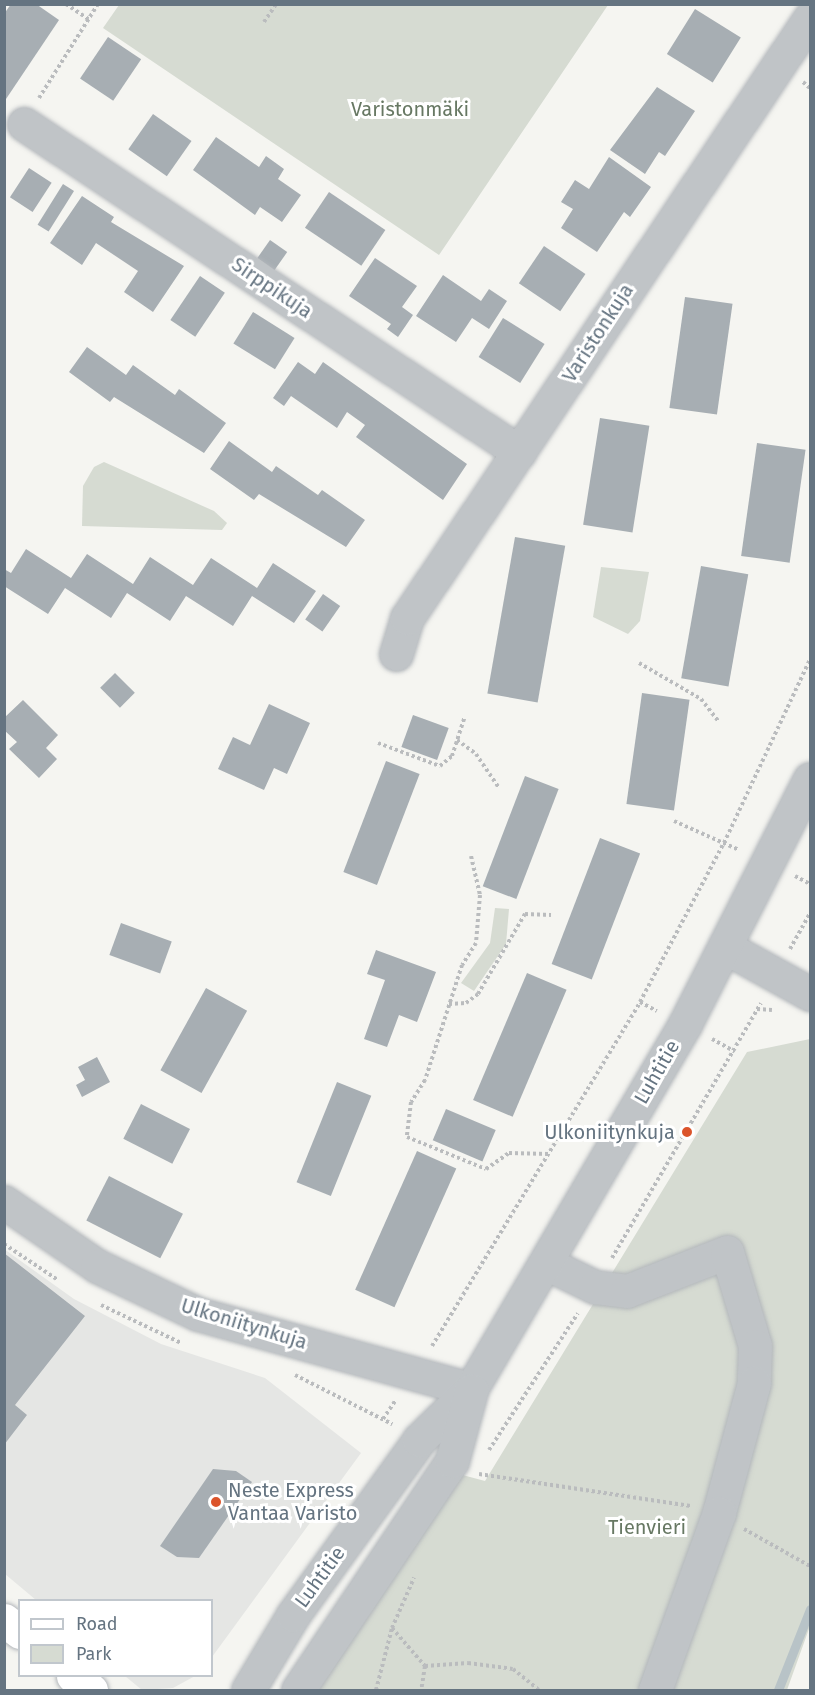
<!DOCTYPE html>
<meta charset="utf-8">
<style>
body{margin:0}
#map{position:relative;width:815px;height:1695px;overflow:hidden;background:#f5f5f1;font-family:"Fira Sans",sans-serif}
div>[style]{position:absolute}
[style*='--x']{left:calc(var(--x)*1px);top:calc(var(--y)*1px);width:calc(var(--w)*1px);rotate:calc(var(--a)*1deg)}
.built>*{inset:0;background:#e5e6e4}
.green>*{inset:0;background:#d6dbd2}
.stream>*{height:9px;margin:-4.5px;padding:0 4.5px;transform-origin:4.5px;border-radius:4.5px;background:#b8c3c7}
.building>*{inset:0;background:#a7aeb3;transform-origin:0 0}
.path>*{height:4px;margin-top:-2px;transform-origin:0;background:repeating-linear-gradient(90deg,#babcbe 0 3px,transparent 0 6px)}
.roads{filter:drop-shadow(0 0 2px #b3b7bb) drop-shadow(0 0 2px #b3b7bb)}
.minor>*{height:33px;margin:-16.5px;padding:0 16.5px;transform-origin:16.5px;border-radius:16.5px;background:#c0c4c7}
.major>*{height:33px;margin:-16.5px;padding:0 16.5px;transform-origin:16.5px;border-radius:16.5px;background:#fff}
.dots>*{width:16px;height:16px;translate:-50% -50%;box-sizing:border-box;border:3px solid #fff;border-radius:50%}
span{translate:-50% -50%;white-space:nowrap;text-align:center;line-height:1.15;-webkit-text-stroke:6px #fff;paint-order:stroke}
.park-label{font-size:20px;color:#677863}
.street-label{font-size:20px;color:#657481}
.poi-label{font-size:20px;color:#657481}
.right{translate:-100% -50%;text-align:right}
.left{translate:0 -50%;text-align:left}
.frame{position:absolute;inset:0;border:6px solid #657481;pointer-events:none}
.legend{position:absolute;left:18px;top:1599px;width:195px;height:78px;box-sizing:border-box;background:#fff;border:2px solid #c1c7cd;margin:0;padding:8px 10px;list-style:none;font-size:18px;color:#657481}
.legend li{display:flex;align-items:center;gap:12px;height:30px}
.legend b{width:30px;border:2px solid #c1c7cd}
</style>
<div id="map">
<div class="built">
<i style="clip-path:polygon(4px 1249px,74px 1299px,161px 1344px,265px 1378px,361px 1453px,212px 1657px,212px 1600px,36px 1600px,5px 1574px)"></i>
<i style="clip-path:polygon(125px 1676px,195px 1676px,173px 1688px,142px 1690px)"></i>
</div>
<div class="green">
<i style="clip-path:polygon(119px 5px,119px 4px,608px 5px,439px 255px,103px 28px)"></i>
<i style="clip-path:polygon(104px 462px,214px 511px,227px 523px,222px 530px,82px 526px,83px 486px,94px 467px)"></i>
<i style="clip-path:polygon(601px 567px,649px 572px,640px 621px,628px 634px,593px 617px)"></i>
<i style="clip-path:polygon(495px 908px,509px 909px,506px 944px,474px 991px,461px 983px,490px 943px)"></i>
<i style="clip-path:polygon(810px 1039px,810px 1626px,787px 1690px,313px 1690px,455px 1473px,485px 1481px,747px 1052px)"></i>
</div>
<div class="stream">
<i style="--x:778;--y:1690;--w:87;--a:-68.4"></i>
</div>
<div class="building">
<i style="clip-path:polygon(11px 4px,36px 4px,59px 20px,4px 102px,4px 14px)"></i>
<i style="left:695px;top:9px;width:54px;height:53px;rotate:32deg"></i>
<i style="left:108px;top:37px;width:40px;height:50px;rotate:34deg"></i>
<i style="clip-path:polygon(657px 87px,695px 111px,665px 156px,659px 152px,645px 174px,610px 150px)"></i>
<i style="left:153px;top:114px;width:47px;height:43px;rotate:35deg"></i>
<i style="clip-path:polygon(216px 137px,259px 167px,266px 156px,284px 169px,278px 179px,301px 195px,282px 222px,260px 207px,255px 215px,193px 170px)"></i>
<i style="clip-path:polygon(609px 157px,651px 187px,630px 217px,624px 212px,597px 252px,561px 228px,573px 209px,561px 202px,575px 180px,589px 189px)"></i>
<i style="left:29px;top:168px;width:27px;height:35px;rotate:33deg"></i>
<i style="left:63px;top:184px;width:13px;height:48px;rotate:32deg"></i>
<i style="left:329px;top:192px;width:68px;height:43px;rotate:34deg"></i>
<i style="clip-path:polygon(82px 196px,114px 217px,111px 222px,184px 266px,153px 312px,124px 292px,138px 271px,96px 243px,82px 265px,50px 243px)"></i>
<i style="left:270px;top:240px;width:21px;height:22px;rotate:35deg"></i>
<i style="left:544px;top:246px;width:50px;height:45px;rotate:34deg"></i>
<i style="clip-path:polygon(375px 258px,417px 286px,402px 307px,413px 315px,398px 337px,387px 329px,391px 324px,349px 296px)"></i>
<i style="clip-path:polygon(443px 275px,481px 301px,489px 289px,507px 301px,489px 329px,472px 318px,456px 342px,416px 316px)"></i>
<i style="left:200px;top:276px;width:30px;height:53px;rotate:34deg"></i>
<i style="left:685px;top:297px;width:48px;height:112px;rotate:8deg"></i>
<i style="left:253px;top:312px;width:49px;height:37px;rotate:32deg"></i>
<i style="left:503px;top:318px;width:49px;height:46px;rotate:32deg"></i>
<i style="clip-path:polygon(87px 347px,126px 375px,133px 365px,175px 395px,179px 389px,226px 423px,204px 453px,114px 397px,110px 402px,69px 372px)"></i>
<i style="clip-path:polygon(298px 362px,315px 374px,323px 362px,467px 464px,443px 500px,356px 437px,365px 425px,347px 412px,337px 428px,291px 396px,284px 406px,273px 398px)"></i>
<i style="left:600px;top:418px;width:50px;height:108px;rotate:9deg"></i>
<i style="clip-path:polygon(229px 441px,272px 472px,276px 466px,318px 495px,322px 490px,365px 520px,346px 547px,259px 494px,254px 500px,210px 469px)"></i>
<i style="left:757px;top:443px;width:49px;height:114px;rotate:8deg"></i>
<i style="left:515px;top:537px;width:51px;height:159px;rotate:10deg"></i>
<i style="clip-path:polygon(26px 549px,71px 578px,87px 554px,133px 584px,150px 557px,193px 585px,211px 558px,257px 588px,273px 563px,316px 591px,294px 623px,252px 596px,233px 626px,186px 596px,170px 621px,127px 593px,111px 618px,65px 588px,48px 614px,4px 586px,4px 569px,11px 573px)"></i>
<i style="left:701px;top:566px;width:48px;height:114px;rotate:10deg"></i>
<i style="left:323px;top:594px;width:21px;height:31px;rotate:35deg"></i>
<i style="left:115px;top:673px;width:28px;height:21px;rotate:45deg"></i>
<i style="left:642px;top:693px;width:48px;height:112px;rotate:8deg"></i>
<i style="clip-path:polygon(23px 700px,58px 735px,46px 748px,57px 759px,39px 778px,9px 749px,17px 742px,4px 730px,4px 718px)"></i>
<i style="clip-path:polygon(269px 704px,310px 723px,287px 774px,274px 768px,264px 790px,218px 769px,233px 737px,250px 745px)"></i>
<i style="left:413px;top:715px;width:38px;height:34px;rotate:20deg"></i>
<i style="left:386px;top:761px;width:36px;height:119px;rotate:21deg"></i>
<i style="left:525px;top:776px;width:36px;height:118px;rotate:21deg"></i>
<i style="left:600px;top:838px;width:43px;height:135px;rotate:21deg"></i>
<i style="left:121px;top:923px;width:54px;height:34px;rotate:20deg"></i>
<i style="clip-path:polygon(376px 950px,436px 972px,417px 1022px,399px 1015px,387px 1047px,364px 1039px,385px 980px,367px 974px)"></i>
<i style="left:527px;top:973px;width:43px;height:138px;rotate:23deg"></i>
<i style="left:206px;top:988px;width:47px;height:94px;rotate:29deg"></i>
<i style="clip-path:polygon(97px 1057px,110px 1082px,82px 1097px,76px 1085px,85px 1080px,78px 1067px)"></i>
<i style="left:337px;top:1082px;width:37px;height:108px;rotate:22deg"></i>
<i style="left:141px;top:1104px;width:55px;height:39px;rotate:27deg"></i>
<i style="left:446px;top:1109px;width:54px;height:34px;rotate:23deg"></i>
<i style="left:417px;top:1151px;width:43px;height:152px;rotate:24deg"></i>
<i style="left:109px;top:1176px;width:83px;height:50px;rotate:27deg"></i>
<i style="clip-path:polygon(4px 1253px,85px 1316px,15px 1405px,27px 1415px,4px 1445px)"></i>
<i style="clip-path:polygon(213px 1469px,236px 1471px,252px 1482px,199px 1558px,177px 1557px,160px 1546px)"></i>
</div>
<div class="path">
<i style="--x:66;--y:4;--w:27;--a:34"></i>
<i style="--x:264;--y:22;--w:22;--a:-56"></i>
<i style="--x:803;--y:82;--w:9;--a:41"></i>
<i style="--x:39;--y:98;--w:111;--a:-57.9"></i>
<i style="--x:639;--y:663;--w:72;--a:30.1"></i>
<i style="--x:701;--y:699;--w:29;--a:52"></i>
<i style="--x:457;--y:740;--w:24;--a:36"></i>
<i style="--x:476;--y:754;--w:41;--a:55.9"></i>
<i style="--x:378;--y:743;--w:66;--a:20.4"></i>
<i style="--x:440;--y:766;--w:16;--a:-40"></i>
<i style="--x:452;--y:756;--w:40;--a:-72"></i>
<i style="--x:674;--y:821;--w:71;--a:24"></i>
<i style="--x:471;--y:856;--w:40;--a:77"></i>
<i style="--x:480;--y:895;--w:48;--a:94.8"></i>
<i style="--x:476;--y:943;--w:26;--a:122"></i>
<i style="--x:462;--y:965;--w:121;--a:107.8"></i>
<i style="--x:425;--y:1080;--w:26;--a:122"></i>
<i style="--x:411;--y:1102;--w:35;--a:97"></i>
<i style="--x:407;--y:1137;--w:85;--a:22.1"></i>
<i style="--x:486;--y:1169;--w:28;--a:-35"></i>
<i style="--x:509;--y:1153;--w:40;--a:1.4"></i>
<i style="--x:795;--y:876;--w:17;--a:28"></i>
<i style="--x:790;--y:949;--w:41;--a:-60.9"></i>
<i style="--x:640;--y:1002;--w:19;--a:28"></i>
<i style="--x:449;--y:1004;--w:17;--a:-3"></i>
<i style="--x:466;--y:1003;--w:15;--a:-37"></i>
<i style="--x:478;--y:994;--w:93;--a:-59.6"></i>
<i style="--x:525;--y:914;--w:26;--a:2"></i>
<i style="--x:757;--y:1009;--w:15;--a:4"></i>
<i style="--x:712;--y:1039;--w:26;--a:29"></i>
<i style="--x:4;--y:1244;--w:65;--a:33.7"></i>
<i style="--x:612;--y:1258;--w:295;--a:-59.7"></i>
<i style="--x:101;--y:1305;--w:89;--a:25.4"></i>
<i style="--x:432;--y:1346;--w:402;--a:-58.8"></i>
<i style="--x:640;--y:1002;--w:180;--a:-62.2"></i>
<i style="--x:724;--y:843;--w:203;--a:-64.9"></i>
<i style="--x:295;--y:1375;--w:109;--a:26.8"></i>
<i style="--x:383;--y:1419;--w:23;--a:-56"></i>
<i style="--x:489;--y:1450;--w:163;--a:-57"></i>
<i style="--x:479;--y:1474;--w:214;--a:8.6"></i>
<i style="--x:744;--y:1529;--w:76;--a:29.3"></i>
<i style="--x:392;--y:1628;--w:50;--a:49"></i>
<i style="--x:425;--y:1666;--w:24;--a:99"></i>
<i style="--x:425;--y:1666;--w:43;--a:-4"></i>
<i style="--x:468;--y:1663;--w:45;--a:7.6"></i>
<i style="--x:513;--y:1669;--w:33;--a:39"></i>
<i style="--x:376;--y:1690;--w:64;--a:-75.5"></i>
<i style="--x:392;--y:1628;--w:55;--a:-66.3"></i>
</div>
<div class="roads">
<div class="minor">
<i style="--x:24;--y:124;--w:594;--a:33.53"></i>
<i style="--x:396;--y:654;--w:38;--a:-73"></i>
<i style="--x:407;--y:618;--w:723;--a:-56.11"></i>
<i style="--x:727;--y:948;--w:95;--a:29"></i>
<i style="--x:4;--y:1202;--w:113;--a:34.5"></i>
<i style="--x:97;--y:1266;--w:112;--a:25.4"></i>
<i style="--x:198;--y:1314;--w:283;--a:15.4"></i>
<i style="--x:546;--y:1263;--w:55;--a:26.1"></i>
<i style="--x:595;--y:1287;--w:32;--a:7"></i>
<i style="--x:627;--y:1291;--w:107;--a:-21.3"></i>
<i style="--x:727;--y:1252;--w:98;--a:73.4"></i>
<i style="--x:755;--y:1346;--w:37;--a:92"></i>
<i style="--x:754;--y:1383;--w:135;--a:105.1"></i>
<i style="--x:719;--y:1513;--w:188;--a:109.9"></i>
<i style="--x:248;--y:1690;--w:87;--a:-59"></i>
<i style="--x:293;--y:1615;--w:216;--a:-54.2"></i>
<i style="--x:419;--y:1440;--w:73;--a:-44.4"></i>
<i style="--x:471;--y:1389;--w:423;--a:-59.6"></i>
<i style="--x:685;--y:1024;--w:275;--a:-63"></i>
<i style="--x:298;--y:1690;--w:276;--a:-56.1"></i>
<i style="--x:452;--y:1461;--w:73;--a:-74.8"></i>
</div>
<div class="major">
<i style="--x:4;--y:1620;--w:20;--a:37"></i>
<i style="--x:73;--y:1676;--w:23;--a:38"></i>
</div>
</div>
<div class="dots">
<i style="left:687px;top:1132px;background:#db542b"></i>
<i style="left:216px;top:1502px;background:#db542b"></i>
</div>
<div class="park-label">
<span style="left:410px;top:109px">Varistonmäki</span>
<span style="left:647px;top:1527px">Tienvieri</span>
</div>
<div class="street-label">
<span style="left:272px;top:288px;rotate:34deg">Sirppikuja</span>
<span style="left:598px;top:333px;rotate:-57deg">Varistonkuja</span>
<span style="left:657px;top:1072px;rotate:-60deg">Luhtitie</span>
<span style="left:244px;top:1324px;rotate:17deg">Ulkoniitynkuja</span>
<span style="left:320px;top:1577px;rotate:-54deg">Luhtitie</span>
</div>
<div class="poi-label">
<span class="right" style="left:675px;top:1132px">Ulkoniitynkuja</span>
<span class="left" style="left:228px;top:1502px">Neste Express<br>Vantaa Varisto</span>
</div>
<div class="frame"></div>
<ul class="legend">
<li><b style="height:8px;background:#fff"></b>Road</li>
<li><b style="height:16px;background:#d6dbd2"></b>Park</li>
</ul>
</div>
